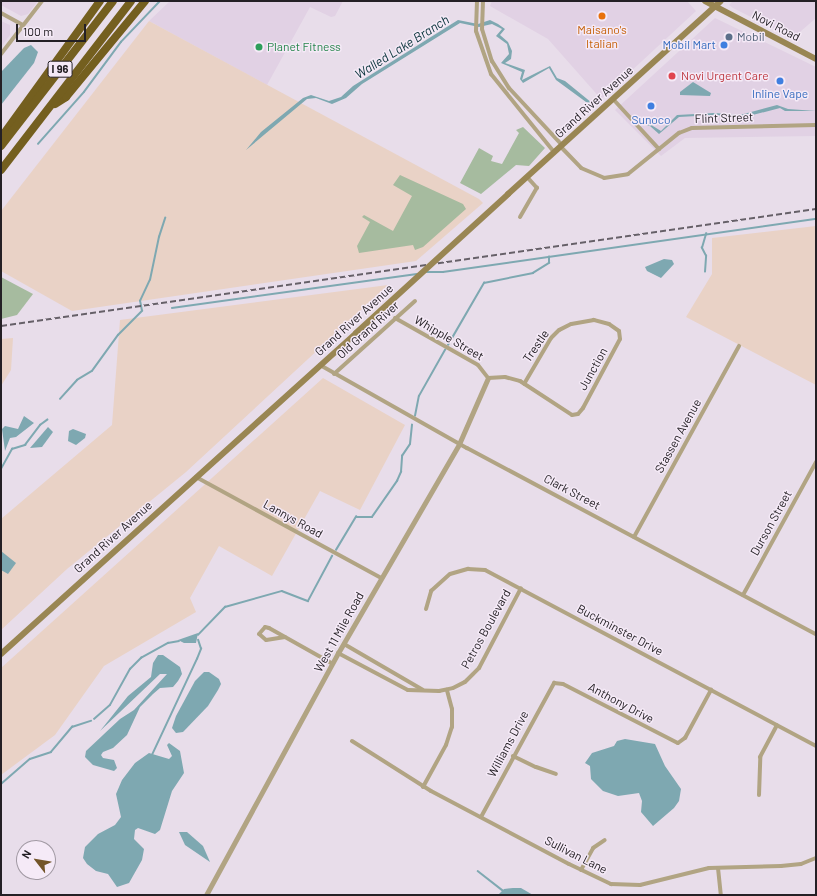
<!DOCTYPE html>
<style>
body{margin:0}
#map{position:relative;width:817px;height:896px;overflow:hidden;background:#e8ddea;font-family:Barlow,sans-serif}
div>[style]{position:absolute}
[style*='--x']{left:calc(var(--x)*1px);top:calc(var(--y)*1px);width:calc(var(--w)*1px);rotate:calc(var(--a)*1deg)}
.built>*{inset:0;background:#e1d1e4}
.industrial>*{inset:0;background:#e9d2c6}
.green>*{inset:0;background:#a6bb9f}
.water>*{inset:0;background:#7ea8b1}
.stream>*{height:1.5px;margin:-0.75px;padding:0 0.75px;transform-origin:0.75px;border-radius:0.75px;background:#7ea8b1}
.minor>*{height:4px;margin:-2px;padding:0 2px;transform-origin:2px;border-radius:2px;background:#b1a483}
.tertiary>*{height:5px;margin:-2.5px;padding:0 2.5px;transform-origin:2.5px;border-radius:2.5px;background:#b1a483}
.secondary>*{height:6px;margin:-3px;padding:0 3px;transform-origin:3px;border-radius:3px;background:#998653}
.motorway>*{height:8px;margin:-4px;padding:0 4px;transform-origin:4px;border-radius:4px;background:#745f1f}
.rail>*{height:1.5px;margin-top:-0.75px;transform-origin:0;background:repeating-linear-gradient(90deg,#666068 0 6px,transparent 0 9px)}
.secondary-bridge>*{height:6px;margin:-3px;padding:0 3px;transform-origin:3px;border-radius:3px;background:#998653}
.dots>*{width:11px;height:11px;translate:-50% -50%;box-sizing:border-box;border:2px solid #f5eaf7;border-radius:50%}
span{translate:-50% -50%;white-space:nowrap;text-align:center;line-height:1.15;-webkit-text-stroke:3px #f5eaf7;paint-order:stroke}
.shield-label span{padding:1px 3px;background:#f5eaf7;border:1px solid;border-radius:3px;-webkit-text-stroke-width:0}
.shield-label{font-size:11px;color:#242025;font-weight:700}
.street-label{font-size:12px;color:#242025}
.food-label{font-size:12px;color:#c56008}
.service-label{font-size:12px;color:#4e5e75}
.left{translate:0 -50%;text-align:left}
.shop-label{font-size:12px;color:#366cbe}
.right{translate:-100% -50%;text-align:right}
.leisure-label{font-size:12px;color:#27864d}
.health-label{font-size:12px;color:#be3a42}
.water-label{font-size:13px;color:#09333b;font-style:italic}
.frame{position:absolute;inset:0;border:2px solid #242025;pointer-events:none}
.north{position:absolute;left:16px;top:840px;width:40px;height:40px;box-sizing:border-box;background:#f5eaf7;border:1px solid #a199a3;border-radius:50%;rotate:301deg;font-size:11px;font-weight:700;line-height:16px;text-align:center;color:#242025}
.north::after{content:'';display:block;margin:auto;width:14px;height:18px;background:#735529;clip-path:polygon(50% 0,100% 100%,50% 72%,0 100%)}
.scale{position:absolute;left:16px;top:24px;width:70px;height:18px;box-sizing:border-box;border:2px solid #242025;border-top:0;padding-left:5px;font-size:12px;line-height:14px;white-space:nowrap;color:#242025;-webkit-text-stroke:3px #f5eaf7;paint-order:stroke}
</style>
<div id="map">
<div class="built">
<i style="clip-path:polygon(1px 1px,38px 1px,28px 14px,21px 16px,1px 5px)"></i>
<i style="clip-path:polygon(170px 1px,343px 1px,335px 16px,331px 17px,310px 7px,267px 85px,149px 21px)"></i>
<i style="clip-path:polygon(492px 1px,687px 1px,696px 11px,601px 99px,548px 39px,490px 6px)"></i>
<i style="clip-path:polygon(733px 1px,816px 1px,816px 18px,793px 38px,733px 8px,729px 5px)"></i>
<i style="clip-path:polygon(715px 18px,816px 67px,816px 136px,685px 138px,661px 156px,615px 110px)"></i>
<i style="clip-path:polygon(1px 21px,10px 25px,10px 35px,1px 47px)"></i>
</div>
<div class="industrial">
<i style="clip-path:polygon(149px 21px,479px 199px,483px 203px,416px 261px,72px 311px,1px 271px,1px 211px)"></i>
<i style="clip-path:polygon(816px 226px,816px 385px,686px 317px,712px 274px,712px 238px)"></i>
<i style="clip-path:polygon(388px 285px,186px 472px,67px 569px,1px 630px,1px 519px,112px 425px,120px 320px)"></i>
<i style="clip-path:polygon(13px 338px,11px 370px,1px 386px,1px 339px)"></i>
<i style="clip-path:polygon(323px 378px,405px 425px,360px 510px,320px 491px,272px 576px,219px 546px,190px 598px,196px 612px,104px 666px,55px 735px,1px 775px,1px 668px)"></i>
</div>
<div class="green">
<i style="clip-path:polygon(523px 127px,545px 148px,529px 166px,516px 165px,481px 194px,460px 183px,479px 148px,493px 156px,491px 161px,502px 164px,519px 133px,516px 130px)"></i>
<i style="clip-path:polygon(400px 175px,463px 204px,466px 209px,423px 247px,415px 250px,413px 245px,359px 253px,357px 246px,370px 222px,362px 217px,364px 215px,393px 231px,412px 196px,393px 185px)"></i>
<i style="clip-path:polygon(1px 277px,33px 294px,17px 315px,1px 319px)"></i>
</div>
<div class="water">
<i style="clip-path:polygon(458px 20px,478px 24px,490px 20px,498px 24px,505px 29px,500px 35px,508px 42px,512px 51px,511px 59px,505px 63px,525px 70px,522px 80px,550px 66px,557px 78px,565px 81px,592px 103px,586px 102px,556px 80px,549px 68px,523px 83px,520px 79px,522px 72px,501px 63px,509px 54px,507px 44px,496px 36px,502px 29px,492px 24px,479px 27px,460px 23px,362px 84px,346px 98px,332px 104px,316px 98px,307px 99px,246px 150px,261px 132px,303px 98px,311px 95px,329px 101px,341px 97px,353px 86px)"></i>
<i style="clip-path:polygon(31px 45px,38px 52px,34px 63px,1px 105px,1px 72px,24px 48px)"></i>
<i style="clip-path:polygon(693px 82px,711px 93px,710px 96px,680px 95px,680px 92px)"></i>
<i style="clip-path:polygon(777px 105px,788px 109px,816px 111px,785px 111px,780px 108px,745px 117px,714px 115px,679px 117px,659px 134px,650px 126px,642px 124px,648px 123px,661px 131px,677px 115px,714px 113px,740px 115px)"></i>
<i style="clip-path:polygon(664px 259px,672px 260px,674px 264px,661px 278px,647px 271px,645px 267px)"></i>
<i style="clip-path:polygon(24px 416px,34px 423px,16px 437px,10px 438px,5px 451px,2px 429px,5px 426px,18px 429px)"></i>
<i style="clip-path:polygon(48px 427px,53px 432px,42px 447px,30px 448px)"></i>
<i style="clip-path:polygon(73px 429px,86px 434px,85px 438px,76px 445px,68px 441px,69px 431px)"></i>
<i style="clip-path:polygon(1px 551px,16px 563px,8px 574px,1px 570px)"></i>
<i style="clip-path:polygon(198px 633px,196px 643px,184px 643px,178px 640px)"></i>
<i style="clip-path:polygon(158px 655px,163px 655px,180px 667px,182px 674px,178px 681px,173px 687px,160px 688px,153px 694px,140px 707px,127px 735px,113px 748px,103px 752px,101px 755px,103px 758px,114px 760px,117px 768px,114px 771px,93px 765px,85px 757px,86px 751px,120px 719px,134px 710px,167px 674px,160px 674px,100px 731px,128px 696px,151px 677px,153px 663px)"></i>
<i style="clip-path:polygon(204px 672px,209px 672px,219px 679px,221px 684px,218px 690px,208px 706px,183px 732px,176px 733px,172px 728px,176px 716px,195px 681px)"></i>
<i style="clip-path:polygon(625px 739px,655px 744px,665px 766px,681px 789px,679px 801px,674px 808px,653px 826px,641px 812px,642px 801px,639px 793px,618px 796px,603px 791px,591px 779px,590px 766px,585px 763px,592px 753px,614px 746px,617px 741px)"></i>
<i style="clip-path:polygon(169px 743px,180px 751px,184px 773px,172px 791px,160px 830px,155px 834px,138px 828px,135px 830px,134px 839px,144px 849px,142px 860px,129px 883px,117px 887px,108px 874px,96px 871px,87px 864px,83px 858px,85px 847px,98px 834px,115px 825px,121px 817px,116px 794px,122px 780px,135px 763px,149px 753px,169px 759px,172px 756px,167px 745px)"></i>
<i style="clip-path:polygon(179px 832px,187px 832px,203px 846px,210px 862px,185px 845px)"></i>
<i style="clip-path:polygon(513px 888px,521px 888px,533px 895px,498px 895px,504px 889px)"></i>
</div>
<div class="stream">
<i style="--x:38;--y:144;--w:69;--a:-48.5"></i>
<i style="--x:84;--y:92;--w:62;--a:-53.5"></i>
<i style="--x:121;--y:42;--w:57;--a:-46.4"></i>
<i style="--x:427;--y:272;--w:16;--a:0"></i>
<i style="--x:443;--y:272;--w:377;--a:-8.1"></i>
<i style="--x:705;--y:272;--w:16;--a:-86"></i>
<i style="--x:706;--y:256;--w:9;--a:-117"></i>
<i style="--x:702;--y:248;--w:15;--a:-74"></i>
<i style="--x:172;--y:308;--w:247;--a:-7.9"></i>
<i style="--x:448;--y:345;--w:72;--a:-59.9"></i>
<i style="--x:484;--y:283;--w:50;--a:-11.5"></i>
<i style="--x:533;--y:273;--w:19;--a:-32"></i>
<i style="--x:549;--y:263;--w:6;--a:-90"></i>
<i style="--x:60;--y:399;--w:25;--a:-48"></i>
<i style="--x:77;--y:380;--w:17;--a:-31"></i>
<i style="--x:92;--y:371;--w:44;--a:-54.2"></i>
<i style="--x:118;--y:335;--w:34;--a:-45"></i>
<i style="--x:142;--y:311;--w:10;--a:-101"></i>
<i style="--x:140;--y:301;--w:23;--a:-65"></i>
<i style="--x:150;--y:280;--w:44;--a:-78.2"></i>
<i style="--x:159;--y:237;--w:20;--a:-72"></i>
<i style="--x:415;--y:416;--w:20;--a:-79"></i>
<i style="--x:419;--y:396;--w:53;--a:-60.5"></i>
<i style="--x:1;--y:469;--w:23;--a:-61"></i>
<i style="--x:12;--y:449;--w:14;--a:-17"></i>
<i style="--x:25;--y:445;--w:25;--a:-53"></i>
<i style="--x:40;--y:425;--w:9;--a:-36"></i>
<i style="--x:336;--y:550;--w:39;--a:-59"></i>
<i style="--x:356;--y:517;--w:16;--a:0"></i>
<i style="--x:372;--y:517;--w:44;--a:-55.2"></i>
<i style="--x:397;--y:481;--w:10;--a:-66"></i>
<i style="--x:401;--y:472;--w:16;--a:-86"></i>
<i style="--x:402;--y:456;--w:14;--a:-56"></i>
<i style="--x:410;--y:444;--w:19;--a:-84"></i>
<i style="--x:198;--y:635;--w:39;--a:-46"></i>
<i style="--x:225;--y:607;--w:59;--a:-15.7"></i>
<i style="--x:282;--y:591;--w:28;--a:21"></i>
<i style="--x:308;--y:601;--w:51;--a:-61.9"></i>
<i style="--x:94;--y:719;--w:21;--a:-41"></i>
<i style="--x:110;--y:705;--w:41;--a:-60.9"></i>
<i style="--x:130;--y:669;--w:16;--a:-45"></i>
<i style="--x:141;--y:658;--w:31;--a:-29"></i>
<i style="--x:168;--y:643;--w:11;--a:-10"></i>
<i style="--x:152;--y:755;--w:106;--a:-64.9"></i>
<i style="--x:197;--y:659;--w:11;--a:-68"></i>
<i style="--x:201;--y:649;--w:9;--a:-108"></i>
<i style="--x:1;--y:784;--w:38;--a:-41"></i>
<i style="--x:30;--y:759;--w:22;--a:-18"></i>
<i style="--x:51;--y:752;--w:33;--a:-50"></i>
<i style="--x:72;--y:727;--w:20;--a:-18"></i>
<i style="--x:478;--y:871;--w:31;--a:38"></i>
<i style="--x:815;--y:895;--w:1;--a:-45"></i>
</div>
<div class="minor">
<i style="--x:477;--y:1;--w:30;--a:92"></i>
<i style="--x:476;--y:31;--w:46;--a:70.8"></i>
<i style="--x:491;--y:74;--w:100;--a:51.1"></i>
<i style="--x:483;--y:1;--w:28;--a:92"></i>
<i style="--x:482;--y:29;--w:34;--a:73"></i>
<i style="--x:492;--y:61;--w:32;--a:58"></i>
<i style="--x:509;--y:88;--w:78;--a:47.1"></i>
<i style="--x:1;--y:13;--w:25;--a:29"></i>
<i style="--x:1;--y:54;--w:67;--a:-52.3"></i>
<i style="--x:613;--y:99;--w:68;--a:47.4"></i>
<i style="--x:659;--y:149;--w:26;--a:-39"></i>
<i style="--x:679;--y:133;--w:14;--a:-21"></i>
<i style="--x:692;--y:128;--w:124;--a:-1.4"></i>
<i style="--x:561;--y:147;--w:29;--a:46"></i>
<i style="--x:581;--y:168;--w:25;--a:23"></i>
<i style="--x:604;--y:178;--w:24;--a:-9"></i>
<i style="--x:628;--y:174;--w:40;--a:-39"></i>
<i style="--x:520;--y:217;--w:34;--a:-60"></i>
<i style="--x:537;--y:188;--w:15;--a:-132"></i>
<i style="--x:395;--y:318;--w:95;--a:29.5"></i>
<i style="--x:478;--y:365;--w:16;--a:52"></i>
<i style="--x:488;--y:378;--w:17;--a:-3"></i>
<i style="--x:505;--y:377;--w:16;--a:15"></i>
<i style="--x:520;--y:381;--w:62;--a:33.2"></i>
<i style="--x:572;--y:415;--w:6;--a:-9"></i>
<i style="--x:578;--y:414;--w:8;--a:-50"></i>
<i style="--x:583;--y:408;--w:78;--a:-61.8"></i>
<i style="--x:620;--y:339;--w:8;--a:-97"></i>
<i style="--x:619;--y:331;--w:12;--a:-145"></i>
<i style="--x:609;--y:324;--w:16;--a:-165"></i>
<i style="--x:594;--y:320;--w:23;--a:170"></i>
<i style="--x:571;--y:324;--w:13;--a:153"></i>
<i style="--x:559;--y:330;--w:11;--a:135"></i>
<i style="--x:551;--y:338;--w:53;--a:120.4"></i>
<i style="--x:320;--y:365;--w:169;--a:29.5"></i>
<i style="--x:467;--y:448;--w:395;--a:28.1"></i>
<i style="--x:334;--y:374;--w:109;--a:-42"></i>
<i style="--x:196;--y:477;--w:211;--a:28.6"></i>
<i style="--x:634;--y:537;--w:218;--a:-61.2"></i>
<i style="--x:743;--y:595;--w:152;--a:-61.2"></i>
<i style="--x:426;--y:609;--w:19;--a:-74"></i>
<i style="--x:431;--y:591;--w:25;--a:-42"></i>
<i style="--x:450;--y:574;--w:19;--a:-16"></i>
<i style="--x:468;--y:569;--w:17;--a:3"></i>
<i style="--x:485;--y:570;--w:375;--a:28"></i>
<i style="--x:285;--y:637;--w:19;--a:171"></i>
<i style="--x:266;--y:640;--w:9;--a:-139"></i>
<i style="--x:259;--y:634;--w:9;--a:-49"></i>
<i style="--x:265;--y:627;--w:4;--a:14"></i>
<i style="--x:269;--y:628;--w:73;--a:29.4"></i>
<i style="--x:344;--y:644;--w:91;--a:30.2"></i>
<i style="--x:338;--y:653;--w:79;--a:27.9"></i>
<i style="--x:408;--y:690;--w:31;--a:2"></i>
<i style="--x:439;--y:691;--w:14;--a:-12"></i>
<i style="--x:453;--y:688;--w:13;--a:-27"></i>
<i style="--x:465;--y:682;--w:20;--a:-45"></i>
<i style="--x:479;--y:668;--w:90;--a:-62.3"></i>
<i style="--x:352;--y:741;--w:93;--a:32.3"></i>
<i style="--x:431;--y:791;--w:156;--a:27.9"></i>
<i style="--x:569;--y:864;--w:47;--a:25.5"></i>
<i style="--x:611;--y:884;--w:29;--a:2"></i>
<i style="--x:640;--y:885;--w:71;--a:-13.8"></i>
<i style="--x:709;--y:868;--w:72;--a:-1.6"></i>
<i style="--x:781;--y:866;--w:20;--a:-6"></i>
<i style="--x:801;--y:864;--w:16;--a:-22"></i>
<i style="--x:513;--y:756;--w:25;--a:26"></i>
<i style="--x:536;--y:767;--w:21;--a:19"></i>
<i style="--x:423;--y:787;--w:48;--a:-61.3"></i>
<i style="--x:446;--y:745;--w:19;--a:-72"></i>
<i style="--x:452;--y:727;--w:18;--a:-90"></i>
<i style="--x:452;--y:709;--w:20;--a:-105"></i>
<i style="--x:759;--y:795;--w:38;--a:-88"></i>
<i style="--x:760;--y:757;--w:36;--a:-62"></i>
<i style="--x:481;--y:817;--w:153;--a:-61.4"></i>
<i style="--x:554;--y:683;--w:9;--a:6"></i>
<i style="--x:563;--y:684;--w:129;--a:27.2"></i>
<i style="--x:678;--y:743;--w:9;--a:-36"></i>
<i style="--x:685;--y:738;--w:55;--a:-61.6"></i>
<i style="--x:718;--y:868;--w:27;--a:84"></i>
<i style="--x:581;--y:870;--w:25;--a:-61"></i>
<i style="--x:593;--y:848;--w:14;--a:-34"></i>
</div>
<div class="tertiary">
<i style="--x:206;--y:895;--w:276;--a:-61.4"></i>
<i style="--x:338;--y:653;--w:241;--a:-59.9"></i>
<i style="--x:459;--y:444;--w:72;--a:-66.3"></i>
</div>
<div class="secondary">
<i style="--x:705;--y:1;--w:125;--a:27.6"></i>
<i style="--x:508;--y:194;--w:287;--a:-42.2"></i>
<i style="--x:1;--y:654;--w:479;--a:-42.1"></i>
</div>
<div class="motorway">
<i style="--x:55;--y:104;--w:13;--a:-32"></i>
<i style="--x:66;--y:97;--w:124;--a:-50.5"></i>
<i style="--x:3;--y:135;--w:165;--a:-54.1"></i>
<i style="--x:1;--y:146;--w:183;--a:-52.3"></i>
<i style="--x:1;--y:170;--w:213;--a:-52.4"></i>
</div>
<div class="rail">
<i style="--x:1;--y:326;--w:823;--a:-8.17"></i>
</div>
<div class="secondary-bridge">
<i style="--x:356;--y:333;--w:206;--a:-42.4"></i>
</div>
<div class="dots">
<i style="left:602px;top:16px;background:#e8710a"></i>
<i style="left:729px;top:37px;background:#5c6f8a"></i>
<i style="left:724px;top:45px;background:#3f7fe0"></i>
<i style="left:259px;top:47px;background:#2e9e5b"></i>
<i style="left:672px;top:76px;background:#e0444e"></i>
<i style="left:780px;top:81px;background:#3f7fe0"></i>
<i style="left:651px;top:106px;background:#3f7fe0"></i>
</div>
<div class="shield-label">
<span style="left:60px;top:69px">I 96</span>
</div>
<div class="street-label">
<span style="left:776px;top:26px;rotate:27deg">Novi Road</span>
<span style="left:594px;top:102px;rotate:-42deg">Grand River Avenue</span>
<span style="left:724px;top:118px;rotate:-2deg">Flint Street</span>
<span style="left:354px;top:320px;rotate:-42deg">Grand River Avenue</span>
<span style="left:368px;top:330px;rotate:-42deg">Old Grand River</span>
<span style="left:449px;top:338px;rotate:30deg">Whipple Street</span>
<span style="left:536px;top:346px;rotate:-56deg">Trestle</span>
<span style="left:593px;top:369px;rotate:-61deg">Junction</span>
<span style="left:678px;top:436px;rotate:-61deg">Stassen Avenue</span>
<span style="left:572px;top:492px;rotate:28deg">Clark Street</span>
<span style="left:293px;top:519px;rotate:29deg">Lannys Road</span>
<span style="left:771px;top:523px;rotate:-61deg">Durson Street</span>
<span style="left:113px;top:537px;rotate:-42deg">Grand River Avenue</span>
<span style="left:486px;top:629px;rotate:-61deg">Petros Boulevard</span>
<span style="left:620px;top:630px;rotate:28deg">Buckminster Drive</span>
<span style="left:339px;top:632px;rotate:-61deg">West 11 Mile Road</span>
<span style="left:621px;top:703px;rotate:28deg">Anthony Drive</span>
<span style="left:508px;top:744px;rotate:-62deg">Williams Drive</span>
<span style="left:576px;top:855px;rotate:27deg">Sullivan Lane</span>
</div>
<div class="food-label">
<span style="left:602px;top:37px">Maisano's<br>Italian</span>
</div>
<div class="service-label">
<span class="left" style="left:737px;top:37px">Mobil</span>
</div>
<div class="shop-label">
<span class="right" style="left:716px;top:45px">Mobil Mart</span>
<span style="left:780px;top:94px">Inline Vape</span>
<span style="left:651px;top:120px">Sunoco</span>
</div>
<div class="leisure-label">
<span class="left" style="left:267px;top:47px">Planet Fitness</span>
</div>
<div class="health-label">
<span class="left" style="left:681px;top:76px">Novi Urgent Care</span>
</div>
<div class="water-label">
<span style="left:402px;top:47px;rotate:-32deg">Walled Lake Branch</span>
</div>
<div class="frame"></div>
<div class="north">N</div>
<div class="scale">100 m</div>
</div>
